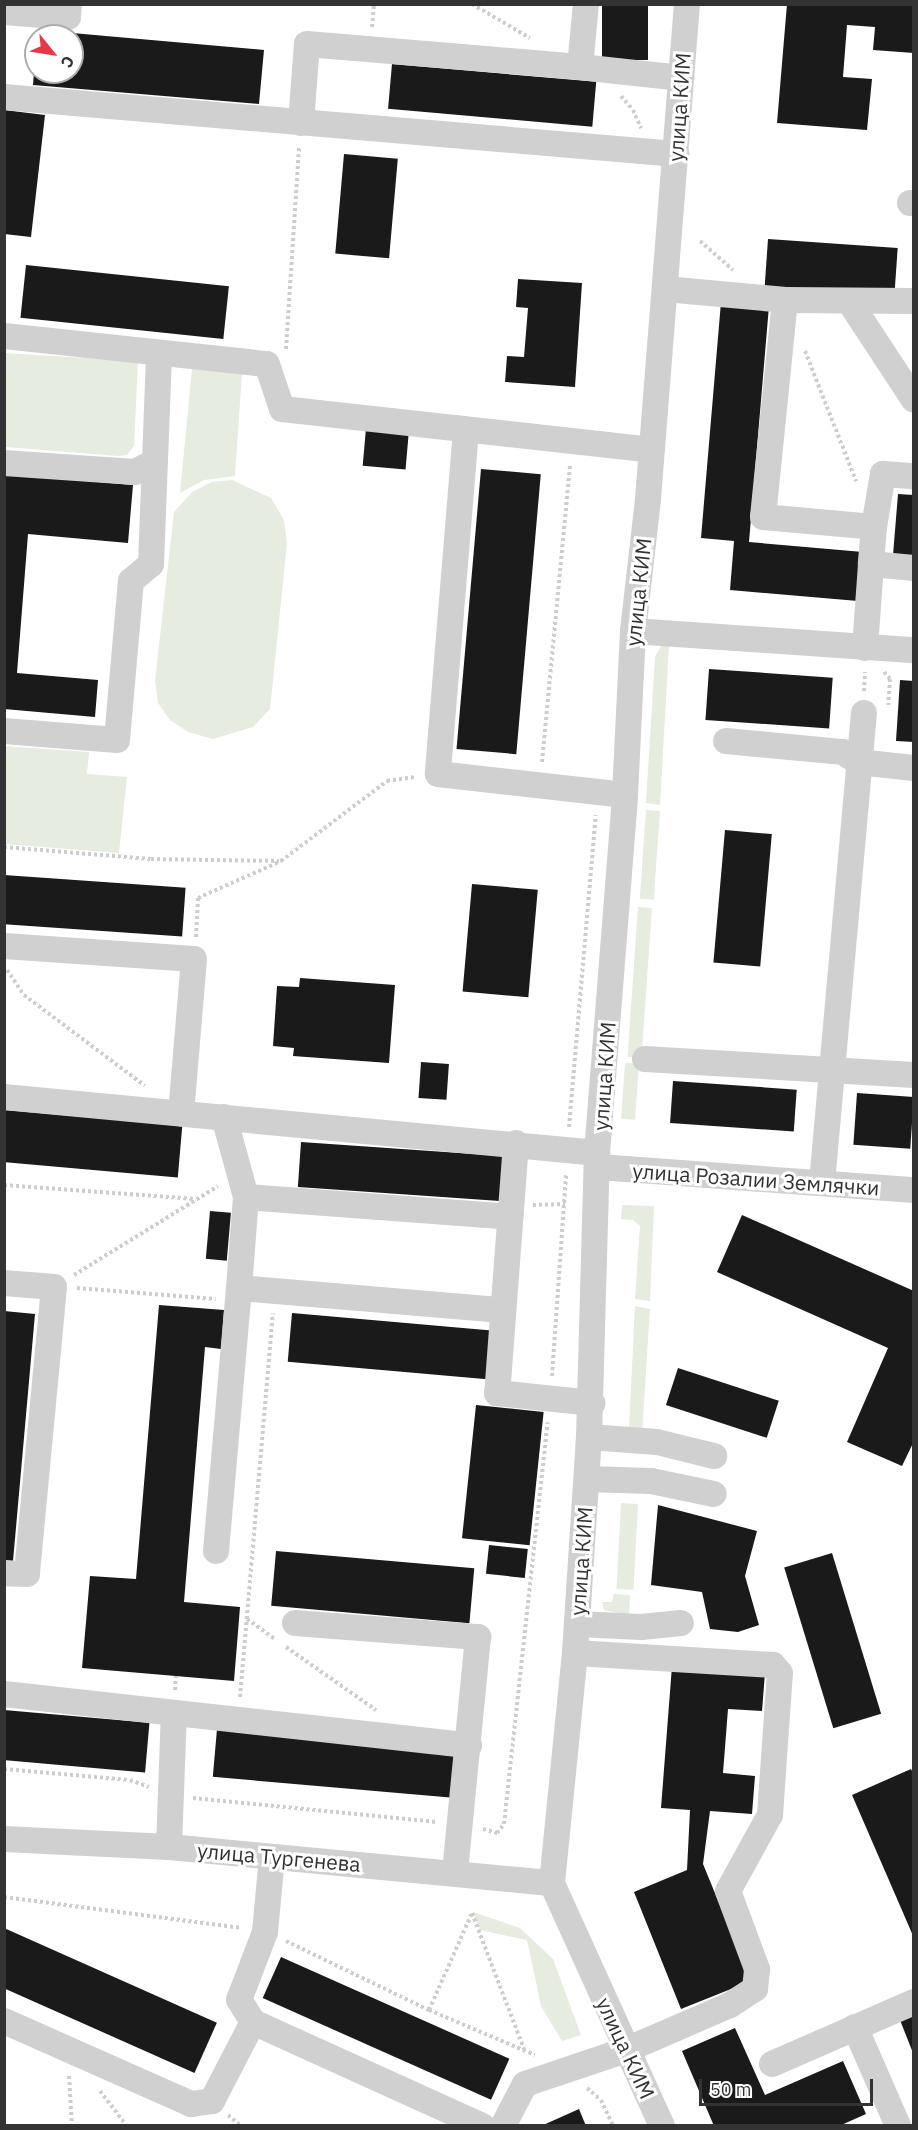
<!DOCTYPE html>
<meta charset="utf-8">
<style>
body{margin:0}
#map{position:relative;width:918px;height:2130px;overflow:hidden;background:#fff;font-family:"IBM Plex Sans",sans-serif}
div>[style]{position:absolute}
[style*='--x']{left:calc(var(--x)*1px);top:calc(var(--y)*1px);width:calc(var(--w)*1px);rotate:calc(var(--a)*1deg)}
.green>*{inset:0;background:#e6ecdf;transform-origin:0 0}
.building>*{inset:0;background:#1a1a1a;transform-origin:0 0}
.path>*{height:4px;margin-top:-2px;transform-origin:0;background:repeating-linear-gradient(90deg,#cdcdcd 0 3px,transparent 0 6px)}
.minor>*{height:26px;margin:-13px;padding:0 13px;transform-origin:13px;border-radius:13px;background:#d0d0d0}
span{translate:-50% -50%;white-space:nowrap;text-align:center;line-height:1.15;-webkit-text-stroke:6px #fff;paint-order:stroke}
.street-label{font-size:21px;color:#333}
.frame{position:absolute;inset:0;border:6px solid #333;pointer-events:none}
.north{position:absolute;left:24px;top:24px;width:60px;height:60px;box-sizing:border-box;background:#fff;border:2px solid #adadad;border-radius:50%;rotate:120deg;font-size:16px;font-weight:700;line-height:24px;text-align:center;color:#333}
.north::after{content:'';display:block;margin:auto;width:21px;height:27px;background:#e63946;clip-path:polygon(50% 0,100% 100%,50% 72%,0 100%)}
.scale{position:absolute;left:699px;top:2079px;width:174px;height:27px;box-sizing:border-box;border:3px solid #333;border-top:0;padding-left:8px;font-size:18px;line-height:21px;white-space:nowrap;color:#333;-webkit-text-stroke:4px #fff;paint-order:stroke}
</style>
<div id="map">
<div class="green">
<i style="clip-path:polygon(4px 353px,138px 361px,134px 446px,127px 455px,118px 456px,5px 447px)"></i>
<i style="clip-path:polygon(192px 369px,242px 373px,235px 476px,204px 480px,180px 493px)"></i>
<i style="clip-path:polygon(232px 480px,271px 498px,284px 520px,287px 543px,270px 709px,253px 727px,213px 739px,188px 732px,170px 720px,158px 703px,155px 681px,174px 512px,192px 492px,212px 482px)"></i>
<i style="clip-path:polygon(669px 645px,660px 805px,646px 803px,655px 657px,661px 646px)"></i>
<i style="clip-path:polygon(4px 746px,89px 752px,87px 774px,127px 777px,119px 853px,5px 844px)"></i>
<i style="left:646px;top:810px;width:14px;height:89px;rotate:4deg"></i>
<i style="left:638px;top:907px;width:14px;height:150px;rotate:4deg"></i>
<i style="left:625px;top:1063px;width:14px;height:56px;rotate:4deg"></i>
<i style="clip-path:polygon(622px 1205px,654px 1206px,650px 1301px,635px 1299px,640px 1226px,633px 1220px,621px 1219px)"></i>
<i style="clip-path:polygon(635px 1306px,650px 1309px,642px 1433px,629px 1429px)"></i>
<i style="left:621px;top:1503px;width:17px;height:86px;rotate:3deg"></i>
<i style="clip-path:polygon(614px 1594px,630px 1595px,629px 1616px,604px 1610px,602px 1602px,612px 1602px)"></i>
<i style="clip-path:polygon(473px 1912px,520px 1928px,553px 1959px,581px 2035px,562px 2041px,541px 2006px,527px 1940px,480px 1930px)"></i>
</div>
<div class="building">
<i style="left:602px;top:4px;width:46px;height:56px"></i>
<i style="clip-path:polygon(787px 4px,914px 4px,914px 53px,873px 50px,875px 27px,847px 25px,843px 77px,872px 79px,867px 130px,777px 123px)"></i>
<i style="clip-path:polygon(38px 30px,264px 50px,259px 104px,33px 85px,34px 72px,72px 72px,72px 36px,37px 36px)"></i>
<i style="left:392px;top:64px;width:205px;height:45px;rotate:5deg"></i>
<i style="clip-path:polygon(4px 110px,45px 115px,31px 237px,4px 234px)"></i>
<i style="left:344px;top:154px;width:54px;height:100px;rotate:5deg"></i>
<i style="left:768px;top:239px;width:130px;height:48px;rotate:4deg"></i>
<i style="left:26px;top:265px;width:204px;height:53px;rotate:6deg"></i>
<i style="clip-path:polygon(518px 279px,582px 283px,575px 387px,505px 382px,507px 356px,524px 357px,528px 308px,516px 307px)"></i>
<i style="clip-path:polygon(721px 302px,769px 306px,749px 542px,863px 552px,858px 601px,730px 590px,734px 541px,701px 538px)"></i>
<i style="left:366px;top:428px;width:43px;height:38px;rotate:5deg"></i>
<i style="left:481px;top:469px;width:60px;height:281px;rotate:5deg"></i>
<i style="clip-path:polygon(4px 474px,133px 485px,128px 543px,28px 534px,17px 673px,98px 680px,95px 717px,4px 709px)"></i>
<i style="clip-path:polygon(898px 494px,914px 495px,914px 557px,893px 555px)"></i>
<i style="left:709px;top:669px;width:124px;height:51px;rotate:4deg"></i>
<i style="clip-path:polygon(900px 680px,914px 681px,914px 742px,896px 741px)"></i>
<i style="left:725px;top:830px;width:47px;height:133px;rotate:5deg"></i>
<i style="left:4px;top:875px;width:182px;height:49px;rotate:4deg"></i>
<i style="left:472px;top:884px;width:66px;height:108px;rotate:5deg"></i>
<i style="clip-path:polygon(300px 978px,395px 985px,389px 1063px,293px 1056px,294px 1048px,273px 1046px,277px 986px,299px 987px)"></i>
<i style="left:421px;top:1062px;width:28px;height:36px;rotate:4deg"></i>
<i style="left:673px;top:1081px;width:124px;height:42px;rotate:4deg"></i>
<i style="left:857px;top:1093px;width:57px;height:52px;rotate:4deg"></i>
<i style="left:4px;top:1110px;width:179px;height:52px;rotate:5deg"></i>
<i style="left:301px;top:1142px;width:206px;height:45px;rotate:4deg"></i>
<i style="left:210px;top:1211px;width:21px;height:48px;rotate:5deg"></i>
<i style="clip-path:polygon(742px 1215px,914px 1291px,914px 1441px,902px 1466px,847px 1442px,888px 1348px,717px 1272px)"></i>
<i style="clip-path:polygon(159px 1305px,224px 1310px,221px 1349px,205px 1347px,184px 1602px,240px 1607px,234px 1681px,82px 1668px,90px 1576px,136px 1579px)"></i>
<i style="clip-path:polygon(4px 1311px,35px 1314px,13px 1561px,4px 1560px)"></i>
<i style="left:292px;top:1313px;width:203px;height:49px;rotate:5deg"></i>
<i style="left:678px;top:1368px;width:106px;height:39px;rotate:18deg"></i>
<i style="left:476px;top:1405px;width:68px;height:134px;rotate:6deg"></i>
<i style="clip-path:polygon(658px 1505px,757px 1531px,745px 1576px,759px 1625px,738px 1632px,710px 1629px,702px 1592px,651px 1585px)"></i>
<i style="left:489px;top:1545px;width:39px;height:29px;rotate:6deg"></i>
<i style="left:276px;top:1551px;width:199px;height:55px;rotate:5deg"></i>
<i style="left:832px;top:1553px;width:168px;height:50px;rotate:73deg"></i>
<i style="clip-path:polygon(672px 1666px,765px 1673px,762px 1711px,728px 1709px,723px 1773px,755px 1776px,752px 1814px,710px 1811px,703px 1864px,751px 1981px,681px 2009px,634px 1892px,687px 1870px,690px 1810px,661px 1808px)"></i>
<i style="left:4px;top:1710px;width:146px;height:50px;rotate:5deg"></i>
<i style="left:217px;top:1729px;width:241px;height:48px;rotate:5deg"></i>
<i style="clip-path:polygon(911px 1769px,914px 1775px,914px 1938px,852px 1795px)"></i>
<i style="left:4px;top:1928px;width:233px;height:55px;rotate:24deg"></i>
<i style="left:281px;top:1957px;width:250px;height:45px;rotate:24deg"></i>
<i style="clip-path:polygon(914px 2015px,914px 2053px,913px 2053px,900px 2020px)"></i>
<i style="clip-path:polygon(735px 2028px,765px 2095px,843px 2061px,866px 2114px,839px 2126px,714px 2126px,682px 2051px)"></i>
<i style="clip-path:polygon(579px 2109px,586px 2126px,541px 2126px)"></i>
</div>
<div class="path">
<i style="--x:472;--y:4;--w:67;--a:30.4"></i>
<i style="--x:372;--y:27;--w:23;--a:-85"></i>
<i style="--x:621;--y:96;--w:18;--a:49"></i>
<i style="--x:633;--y:110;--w:20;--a:66"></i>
<i style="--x:700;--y:241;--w:44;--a:41.3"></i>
<i style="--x:286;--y:349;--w:203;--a:-86.3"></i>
<i style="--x:805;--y:351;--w:140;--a:68.6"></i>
<i style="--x:884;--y:672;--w:9;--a:49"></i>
<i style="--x:890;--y:679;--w:26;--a:94"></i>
<i style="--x:864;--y:691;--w:19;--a:-87"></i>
<i style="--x:542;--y:762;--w:299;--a:-84.6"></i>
<i style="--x:4;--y:847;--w:147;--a:4.7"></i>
<i style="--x:151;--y:859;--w:128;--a:0.9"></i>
<i style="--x:196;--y:937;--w:39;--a:-87"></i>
<i style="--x:198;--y:898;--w:91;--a:-24"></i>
<i style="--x:281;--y:861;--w:133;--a:-37"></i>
<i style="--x:387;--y:781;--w:30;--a:-8"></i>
<i style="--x:7;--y:970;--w:30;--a:56"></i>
<i style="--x:24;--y:995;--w:151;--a:36.9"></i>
<i style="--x:569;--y:1127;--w:313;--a:-85.1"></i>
<i style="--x:4;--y:1185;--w:192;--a:4.2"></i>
<i style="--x:533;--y:1205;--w:32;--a:-2"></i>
<i style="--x:74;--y:1275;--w:169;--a:-31.7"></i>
<i style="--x:77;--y:1288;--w:139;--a:4.5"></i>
<i style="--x:552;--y:1376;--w:202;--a:-86"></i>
<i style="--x:247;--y:1619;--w:34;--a:36"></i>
<i style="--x:286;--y:1647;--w:110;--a:35"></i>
<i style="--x:175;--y:1690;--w:14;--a:-86"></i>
<i style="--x:240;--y:1697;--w:385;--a:-85.1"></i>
<i style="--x:4;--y:1769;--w:126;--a:5"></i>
<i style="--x:130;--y:1780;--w:20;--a:20"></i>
<i style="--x:193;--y:1798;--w:245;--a:5.6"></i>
<i style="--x:483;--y:1829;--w:15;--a:16"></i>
<i style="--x:497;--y:1833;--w:11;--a:-52"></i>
<i style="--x:504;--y:1824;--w:404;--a:-83.8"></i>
<i style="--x:4;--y:1897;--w:240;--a:7.4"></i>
<i style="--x:472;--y:1913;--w:146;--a:69.1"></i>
<i style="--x:286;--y:1941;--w:159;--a:25.8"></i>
<i style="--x:429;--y:2010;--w:115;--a:23"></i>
<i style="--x:429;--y:2010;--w:106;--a:-66.1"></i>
<i style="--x:69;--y:2076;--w:50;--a:86.6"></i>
<i style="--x:587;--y:2088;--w:18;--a:41"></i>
<i style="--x:601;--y:2100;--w:29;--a:65"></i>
<i style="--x:100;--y:2091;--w:44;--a:52.4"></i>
<i style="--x:228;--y:2115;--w:17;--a:40"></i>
</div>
<div class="minor">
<i style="--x:4;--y:12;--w:64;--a:4.5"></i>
<i style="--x:68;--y:17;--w:13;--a:-86"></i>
<i style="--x:580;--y:67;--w:102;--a:6.2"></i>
<i style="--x:4;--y:97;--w:675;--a:4.84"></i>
<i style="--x:301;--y:123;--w:79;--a:-85.7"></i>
<i style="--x:307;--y:44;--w:274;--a:4.8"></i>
<i style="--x:580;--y:67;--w:63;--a:-84.6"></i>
<i style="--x:910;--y:203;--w:4;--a:0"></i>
<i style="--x:665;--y:289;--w:121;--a:5.2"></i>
<i style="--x:785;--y:300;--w:129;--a:0.4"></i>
<i style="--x:785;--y:300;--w:218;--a:95.8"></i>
<i style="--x:763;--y:517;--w:111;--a:5.1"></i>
<i style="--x:874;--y:527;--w:37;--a:95"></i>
<i style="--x:849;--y:301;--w:118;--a:56.7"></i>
<i style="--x:4;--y:336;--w:264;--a:6.1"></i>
<i style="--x:267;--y:364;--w:47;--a:71.6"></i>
<i style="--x:282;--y:409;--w:372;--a:6.3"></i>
<i style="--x:466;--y:430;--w:345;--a:94.7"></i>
<i style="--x:438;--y:774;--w:188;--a:6.4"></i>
<i style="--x:4;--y:463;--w:131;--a:3.9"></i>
<i style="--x:135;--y:472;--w:21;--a:-28"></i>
<i style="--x:874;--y:527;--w:54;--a:-80.4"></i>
<i style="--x:883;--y:474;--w:31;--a:4"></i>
<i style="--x:633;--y:631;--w:282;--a:3.9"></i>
<i style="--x:865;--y:648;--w:84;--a:-85.9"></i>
<i style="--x:871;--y:564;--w:43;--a:5.3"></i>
<i style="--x:4;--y:731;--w:113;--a:4.6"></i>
<i style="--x:117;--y:740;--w:160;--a:-85"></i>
<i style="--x:131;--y:581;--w:26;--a:-40"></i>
<i style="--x:151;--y:564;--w:211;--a:-87.8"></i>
<i style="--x:726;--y:741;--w:118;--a:5.4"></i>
<i style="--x:843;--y:752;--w:18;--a:34"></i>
<i style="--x:858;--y:762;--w:56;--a:6.1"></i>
<i style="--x:4;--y:946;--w:190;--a:3.9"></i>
<i style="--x:194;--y:959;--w:155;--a:94.8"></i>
<i style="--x:645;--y:1059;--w:269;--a:3.4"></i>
<i style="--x:4;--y:1097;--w:596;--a:5.39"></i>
<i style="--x:224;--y:1117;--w:83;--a:74.6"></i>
<i style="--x:246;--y:1197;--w:91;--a:94.4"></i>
<i style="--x:239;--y:1288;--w:264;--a:4.8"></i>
<i style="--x:516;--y:1143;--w:251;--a:94.3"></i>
<i style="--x:497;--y:1393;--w:96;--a:6"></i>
<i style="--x:599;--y:1167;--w:316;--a:4.2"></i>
<i style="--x:822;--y:1183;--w:472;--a:-84.9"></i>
<i style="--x:246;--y:1197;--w:265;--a:4.3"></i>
<i style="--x:4;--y:1283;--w:50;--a:4.6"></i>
<i style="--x:54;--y:1287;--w:288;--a:95.4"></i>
<i style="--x:27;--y:1574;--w:23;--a:-178"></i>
<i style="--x:589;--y:1437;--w:68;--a:4.2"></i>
<i style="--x:657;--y:1442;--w:59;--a:13.8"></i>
<i style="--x:587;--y:1479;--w:64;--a:1.8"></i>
<i style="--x:651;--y:1481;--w:64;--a:11.7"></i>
<i style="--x:216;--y:1551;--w:264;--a:-85"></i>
<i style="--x:295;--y:1623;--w:184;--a:4.4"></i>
<i style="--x:478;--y:1637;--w:235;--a:95.6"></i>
<i style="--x:577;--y:1624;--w:64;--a:2.7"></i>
<i style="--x:641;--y:1627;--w:40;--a:-5.7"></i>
<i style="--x:4;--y:1694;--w:468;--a:6.3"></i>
<i style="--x:4;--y:1839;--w:165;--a:2.8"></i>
<i style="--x:169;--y:1847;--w:385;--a:5.4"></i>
<i style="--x:169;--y:1847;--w:134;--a:-87.9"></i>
<i style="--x:4;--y:2021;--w:205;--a:23.9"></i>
<i style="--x:191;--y:2104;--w:21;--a:-8"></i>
<i style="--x:212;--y:2101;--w:89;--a:-62.6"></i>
<i style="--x:253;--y:2022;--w:26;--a:-122"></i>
<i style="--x:239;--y:2000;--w:73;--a:-69.1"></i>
<i style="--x:265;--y:1932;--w:75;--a:-84.7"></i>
<i style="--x:253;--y:2022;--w:252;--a:24.4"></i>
<i style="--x:855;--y:2027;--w:108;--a:66.5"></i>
<i style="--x:772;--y:2064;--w:155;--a:-23.6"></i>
<i style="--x:503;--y:2126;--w:47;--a:-62.4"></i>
<i style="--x:525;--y:2084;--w:107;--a:-18.6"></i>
<i style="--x:626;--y:2050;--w:113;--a:-23.4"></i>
<i style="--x:730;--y:2005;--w:30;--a:-33"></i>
<i style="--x:755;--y:1989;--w:20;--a:-84"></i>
<i style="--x:757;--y:1969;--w:83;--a:-110.4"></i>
<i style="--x:728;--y:1891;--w:87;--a:-61.1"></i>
<i style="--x:770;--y:1815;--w:142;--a:-86"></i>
<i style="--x:780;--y:1673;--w:11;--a:-131"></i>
<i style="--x:773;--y:1665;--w:198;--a:-176.5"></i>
<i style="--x:662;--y:2126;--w:267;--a:-114.4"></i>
<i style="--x:552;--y:1883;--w:231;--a:-84.3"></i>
<i style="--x:575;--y:1653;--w:216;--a:-86.3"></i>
<i style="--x:589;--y:1437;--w:284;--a:-88.4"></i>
<i style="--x:597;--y:1153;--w:359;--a:-85.5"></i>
<i style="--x:625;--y:795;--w:164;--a:-87.2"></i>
<i style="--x:633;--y:631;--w:133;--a:-83.5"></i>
<i style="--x:648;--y:499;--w:497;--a:-85.5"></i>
</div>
<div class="street-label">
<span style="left:679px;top:107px;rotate:-86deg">улица КИМ</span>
<span style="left:638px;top:592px;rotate:-84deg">улица КИМ</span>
<span style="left:604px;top:1076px;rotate:-86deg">улица КИМ</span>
<span style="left:756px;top:1179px;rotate:4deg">улица Розалии Землячки</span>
<span style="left:581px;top:1561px;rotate:-86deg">улица КИМ</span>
<span style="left:279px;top:1857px;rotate:5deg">улица Тургенева</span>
<span style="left:626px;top:2048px;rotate:65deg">улица КИМ</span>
</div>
<div class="frame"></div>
<div class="north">С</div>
<div class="scale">50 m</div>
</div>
